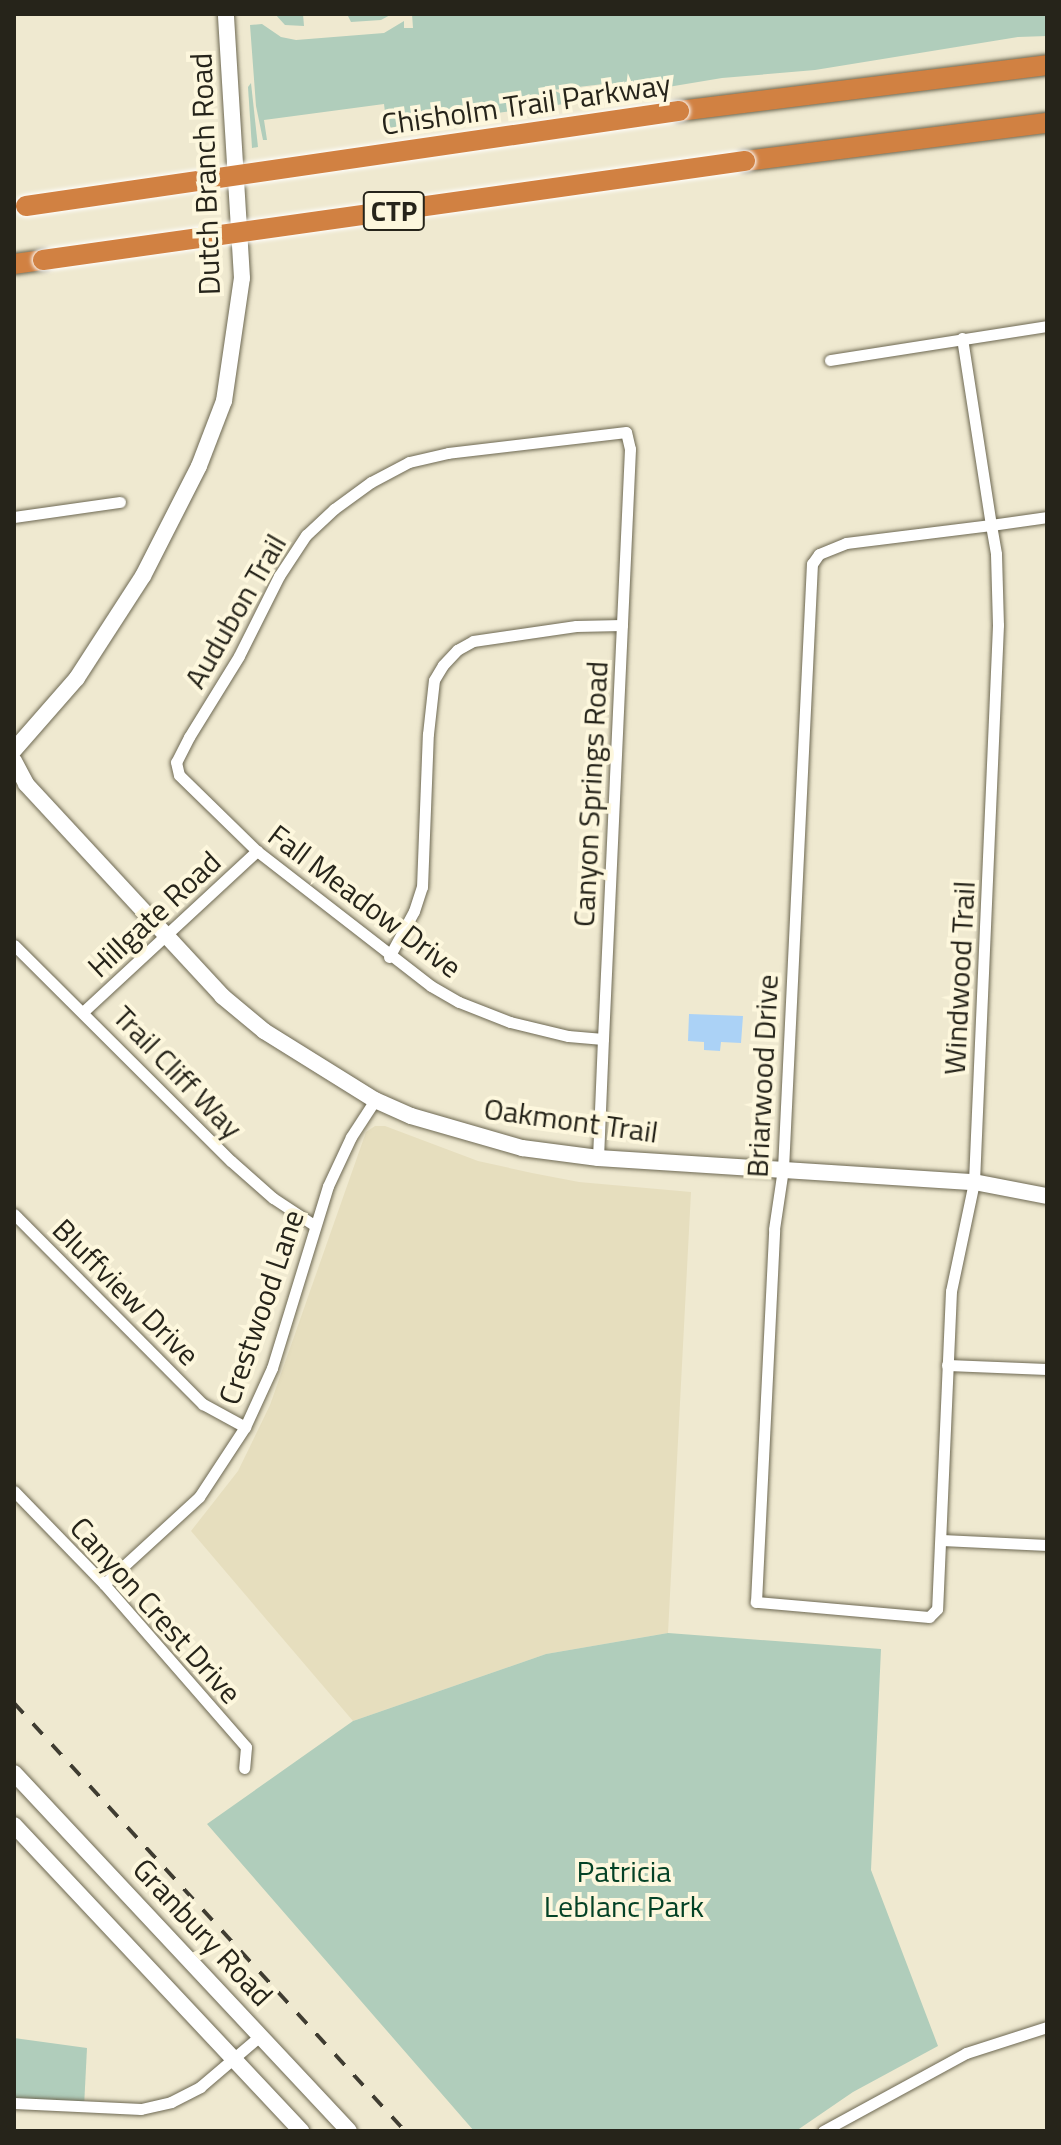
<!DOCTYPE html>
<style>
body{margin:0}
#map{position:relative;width:1061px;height:2145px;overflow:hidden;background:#efe9d0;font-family:"Titillium Web",sans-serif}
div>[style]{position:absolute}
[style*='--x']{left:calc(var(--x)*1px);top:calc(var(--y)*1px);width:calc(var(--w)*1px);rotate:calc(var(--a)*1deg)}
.built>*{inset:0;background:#e6debe}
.green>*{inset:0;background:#b0cdbb}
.water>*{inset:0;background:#abd2f6}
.roads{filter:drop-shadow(0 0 2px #6d6852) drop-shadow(0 0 2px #6d6852)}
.street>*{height:11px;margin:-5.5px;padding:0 5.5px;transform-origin:5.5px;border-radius:5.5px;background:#fff}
.secondary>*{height:16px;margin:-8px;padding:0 8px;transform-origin:8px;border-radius:8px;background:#fff}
.highway>*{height:20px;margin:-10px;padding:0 10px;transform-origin:10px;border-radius:10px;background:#d18142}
.rail>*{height:4px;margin-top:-2px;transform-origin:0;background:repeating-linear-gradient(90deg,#3f3c31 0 14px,transparent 0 28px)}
.bridges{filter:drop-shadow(0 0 2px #fff) drop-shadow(0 0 2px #fff)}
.highway-bridge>*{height:20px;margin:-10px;padding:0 10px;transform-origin:10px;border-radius:10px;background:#d18142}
span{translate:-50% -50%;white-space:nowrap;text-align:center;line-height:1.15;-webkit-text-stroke:8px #fdf7dd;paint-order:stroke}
.shield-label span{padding:2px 6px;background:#fdf7dd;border:2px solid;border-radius:6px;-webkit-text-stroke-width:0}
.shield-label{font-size:28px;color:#26241a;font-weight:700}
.street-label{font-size:30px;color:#26241a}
.park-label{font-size:30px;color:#044226}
.frame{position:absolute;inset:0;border:16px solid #26241a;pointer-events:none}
</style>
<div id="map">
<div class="built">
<i style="clip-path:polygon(375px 1126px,385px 1126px,478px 1161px,532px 1173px,579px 1182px,691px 1192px,668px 1633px,546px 1654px,353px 1721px,191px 1531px,238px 1471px,270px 1405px,366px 1132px)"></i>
</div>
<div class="green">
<i style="clip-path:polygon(275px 14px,303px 14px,304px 26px,285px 25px)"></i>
<i style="clip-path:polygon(347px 14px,392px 14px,381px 20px,351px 22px)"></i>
<i style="clip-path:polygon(412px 14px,1047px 14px,1047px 36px,1018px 37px,815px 70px,722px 78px,614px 96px,612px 83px,553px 90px,579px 102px,387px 128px,384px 104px,264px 120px,267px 140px,263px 140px,256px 106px,250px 25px,262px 24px,281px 37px,296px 40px,384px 33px,404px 21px,404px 28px,413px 28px)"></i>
<i style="clip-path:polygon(251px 83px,258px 147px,252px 148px,248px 87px)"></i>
<i style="clip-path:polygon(668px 1633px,881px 1649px,871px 1870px,938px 2046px,853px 2092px,796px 2131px,474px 2131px,207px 1824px,353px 1721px,546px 1654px)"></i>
<i style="clip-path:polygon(14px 2038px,87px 2048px,84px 2107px,14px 2102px)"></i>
</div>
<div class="water">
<i style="clip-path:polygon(689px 1014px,743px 1016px,741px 1043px,721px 1042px,720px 1051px,704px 1050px,704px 1042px,688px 1041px)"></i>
</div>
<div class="roads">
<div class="street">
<i style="--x:962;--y:338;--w:189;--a:81.2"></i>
<i style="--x:991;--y:525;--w:29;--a:80"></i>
<i style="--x:996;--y:554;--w:71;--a:88.4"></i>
<i style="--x:998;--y:625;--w:558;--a:92.47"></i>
<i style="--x:974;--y:1182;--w:111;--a:101.9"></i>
<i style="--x:951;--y:1291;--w:318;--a:92.5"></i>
<i style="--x:937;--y:1609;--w:11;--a:135"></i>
<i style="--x:929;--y:1617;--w:174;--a:-175"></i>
<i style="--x:756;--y:1602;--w:373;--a:-87.2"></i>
<i style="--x:774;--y:1229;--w:61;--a:-81.5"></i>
<i style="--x:783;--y:1169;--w:606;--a:-87.26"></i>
<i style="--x:812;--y:564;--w:12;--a:-55"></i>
<i style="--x:819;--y:554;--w:29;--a:-22"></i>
<i style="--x:846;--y:543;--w:146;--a:-7.1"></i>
<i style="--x:991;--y:525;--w:57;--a:-8.1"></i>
<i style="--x:830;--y:360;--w:220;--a:-8.9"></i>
<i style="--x:14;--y:517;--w:107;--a:-8.1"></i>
<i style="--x:14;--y:945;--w:306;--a:44.9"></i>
<i style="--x:231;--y:1161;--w:56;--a:41.4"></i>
<i style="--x:273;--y:1198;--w:49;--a:33.4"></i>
<i style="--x:389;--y:957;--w:52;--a:-61.5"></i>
<i style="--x:414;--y:911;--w:25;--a:-72"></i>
<i style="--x:422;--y:887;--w:153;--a:-87.8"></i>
<i style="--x:428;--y:734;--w:54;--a:-83.7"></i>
<i style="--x:434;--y:680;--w:17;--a:-59"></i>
<i style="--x:443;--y:665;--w:21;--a:-47"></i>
<i style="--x:457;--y:650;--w:18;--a:-29"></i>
<i style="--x:473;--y:641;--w:104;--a:-8.3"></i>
<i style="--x:576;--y:626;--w:46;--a:-1.2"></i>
<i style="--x:84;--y:1011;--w:236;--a:-42.8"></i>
<i style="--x:598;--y:1158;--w:119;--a:-87.6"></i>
<i style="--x:603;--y:1039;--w:591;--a:-87.38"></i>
<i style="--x:630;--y:449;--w:17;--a:-103"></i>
<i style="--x:626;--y:432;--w:179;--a:173.3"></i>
<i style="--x:448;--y:453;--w:40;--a:167"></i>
<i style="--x:409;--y:462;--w:43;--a:152.2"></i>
<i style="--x:371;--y:482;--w:46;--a:143.9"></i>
<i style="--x:334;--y:509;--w:38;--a:137"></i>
<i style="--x:306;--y:535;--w:49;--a:123.4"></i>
<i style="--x:279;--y:576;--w:89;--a:116.6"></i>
<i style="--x:239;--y:656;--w:95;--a:121.7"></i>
<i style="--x:189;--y:737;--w:28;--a:117"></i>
<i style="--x:176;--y:762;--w:13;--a:77"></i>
<i style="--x:179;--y:775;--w:109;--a:44.3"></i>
<i style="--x:257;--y:851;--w:220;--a:37.8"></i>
<i style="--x:431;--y:986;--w:32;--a:30"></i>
<i style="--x:459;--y:1002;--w:55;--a:21.4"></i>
<i style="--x:510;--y:1022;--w:60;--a:13.6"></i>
<i style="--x:568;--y:1036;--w:35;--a:5"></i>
<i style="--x:14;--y:1214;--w:268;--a:45.2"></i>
<i style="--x:203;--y:1404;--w:48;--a:28.7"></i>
<i style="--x:947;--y:1365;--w:100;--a:2.3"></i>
<i style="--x:14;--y:1491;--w:129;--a:45.9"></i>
<i style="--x:104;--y:1584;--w:216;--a:48.9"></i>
<i style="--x:246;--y:1747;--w:21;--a:95"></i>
<i style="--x:942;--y:1540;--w:105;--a:2.7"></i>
<i style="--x:104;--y:1584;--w:129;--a:-42.5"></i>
<i style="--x:199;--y:1497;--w:84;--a:-56.7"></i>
<i style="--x:245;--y:1427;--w:65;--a:-65.4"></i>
<i style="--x:272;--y:1368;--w:190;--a:-72.9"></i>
<i style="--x:328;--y:1186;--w:54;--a:-64.9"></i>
<i style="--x:351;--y:1137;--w:44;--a:-57"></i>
<i style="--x:14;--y:2103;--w:127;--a:2.7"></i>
<i style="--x:141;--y:2109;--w:31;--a:-13"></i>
<i style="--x:171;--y:2102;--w:33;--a:-27"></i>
<i style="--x:200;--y:2087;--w:80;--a:-40.4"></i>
<i style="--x:823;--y:2131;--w:163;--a:-28.6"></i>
<i style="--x:966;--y:2053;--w:85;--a:-17.8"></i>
</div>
<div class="secondary">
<i style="--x:14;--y:750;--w:96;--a:-48.8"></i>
<i style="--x:77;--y:678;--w:121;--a:-57.1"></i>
<i style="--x:143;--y:576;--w:123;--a:-63"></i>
<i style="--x:199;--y:466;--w:70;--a:-69"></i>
<i style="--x:224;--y:401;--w:124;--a:-81.7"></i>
<i style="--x:242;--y:278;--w:264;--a:-93.5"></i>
<i style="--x:14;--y:761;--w:26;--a:62"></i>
<i style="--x:26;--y:784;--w:289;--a:47.2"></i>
<i style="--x:222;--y:996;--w:55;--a:39.8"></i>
<i style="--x:264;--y:1031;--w:131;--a:31.9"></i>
<i style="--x:375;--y:1100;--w:39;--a:24"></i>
<i style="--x:411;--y:1116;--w:116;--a:16.1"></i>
<i style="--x:522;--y:1148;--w:77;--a:7.5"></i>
<i style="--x:598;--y:1158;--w:377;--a:3.7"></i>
<i style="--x:974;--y:1182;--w:74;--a:10.9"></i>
<i style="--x:14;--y:1773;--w:490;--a:46.9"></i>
<i style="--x:14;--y:1825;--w:420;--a:46.8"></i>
</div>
<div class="highway">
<i style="--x:679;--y:111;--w:371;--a:-7.1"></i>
<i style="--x:745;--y:161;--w:304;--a:-7.2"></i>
<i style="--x:14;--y:264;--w:29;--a:-8"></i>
</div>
</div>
<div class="rail">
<i style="--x:14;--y:1703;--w:580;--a:47.59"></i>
</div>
<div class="bridges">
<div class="highway-bridge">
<i style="--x:26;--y:206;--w:660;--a:-8.28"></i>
<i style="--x:43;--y:260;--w:709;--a:-8.03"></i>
</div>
</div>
<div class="shield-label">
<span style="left:394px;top:211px">CTP</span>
</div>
<div class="street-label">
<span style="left:526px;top:104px;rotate:-8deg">Chisholm Trail Parkway</span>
<span style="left:205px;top:174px;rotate:-92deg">Dutch Branch Road</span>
<span style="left:235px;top:611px;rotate:-60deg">Audubon Trail</span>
<span style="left:590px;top:794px;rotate:-87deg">Canyon Springs Road</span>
<span style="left:365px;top:901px;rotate:37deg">Fall Meadow Drive</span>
<span style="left:154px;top:914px;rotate:-43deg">Hillgate Road</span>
<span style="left:959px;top:978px;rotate:-87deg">Windwood Trail</span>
<span style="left:178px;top:1072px;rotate:46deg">Trail Cliff Way</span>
<span style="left:762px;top:1076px;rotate:-87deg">Briarwood Drive</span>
<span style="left:571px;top:1120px;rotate:8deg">Oakmont Trail</span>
<span style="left:126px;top:1292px;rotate:45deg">Bluffview Drive</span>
<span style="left:261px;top:1307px;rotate:-71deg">Crestwood Lane</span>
<span style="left:156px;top:1610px;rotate:48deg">Canyon Crest Drive</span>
<span style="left:203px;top:1932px;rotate:47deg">Granbury Road</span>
</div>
<div class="park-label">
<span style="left:624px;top:1888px">Patricia<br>Leblanc Park</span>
</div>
<div class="frame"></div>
</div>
